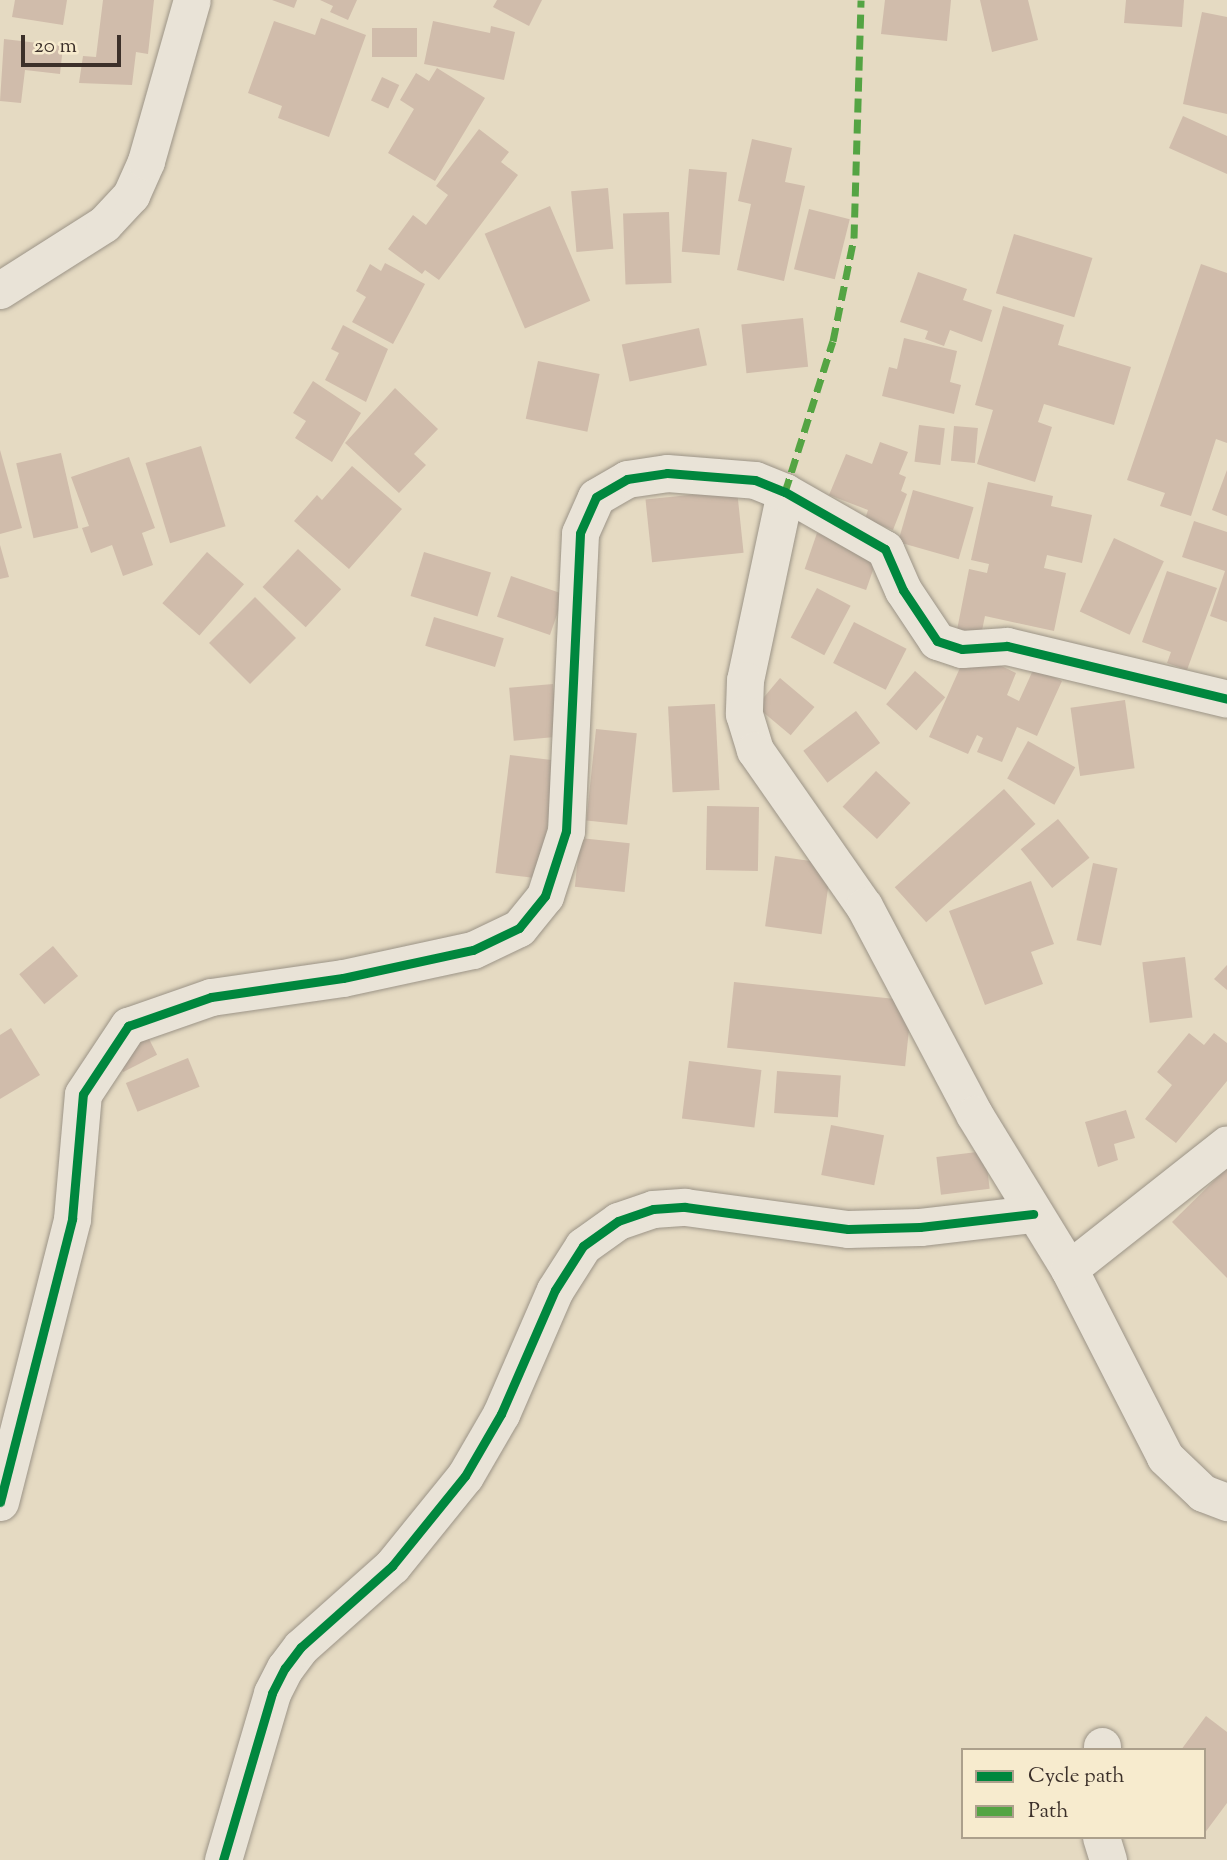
<!DOCTYPE html>
<style>
body{margin:0}
#map{position:relative;width:1227px;height:1860px;overflow:hidden;background:#e5dac2;font-family:"Sorts Mill Goudy",serif}
div>[style]{position:absolute}
[style*='--x']{left:calc(var(--x)*1px);top:calc(var(--y)*1px);width:calc(var(--w)*1px);rotate:calc(var(--a)*1deg)}
.building>*{inset:0;background:#d0bcab;transform-origin:0 0}
.roads{filter:drop-shadow(0 0 2px #9c9487) drop-shadow(0 0 2px #9c9487)}
.minor>*{height:37px;margin:-18.5px;padding:0 18.5px;transform-origin:18.5px;border-radius:18.5px;background:#e9e3d7}
.quiet>*{height:7px;margin-top:-3.5px;transform-origin:0;background:repeating-linear-gradient(90deg,#54a443 0 14px,transparent 0 21px)}
.cycleway>*{height:9px;margin:-4.5px;padding:0 4.5px;transform-origin:4.5px;border-radius:4.5px;background:#00873e}
span{translate:-50% -50%;white-space:nowrap;text-align:center;line-height:1.15;-webkit-text-stroke:7px #f7ebce;paint-order:stroke}
.legend{position:absolute;left:961px;top:1748px;width:245px;height:91px;box-sizing:border-box;background:#f7ebce;border:2px solid #aca08c;margin:0;padding:9px 12px;list-style:none;font-size:21px;color:#3c302a}
.legend li{display:flex;align-items:center;gap:14px;height:35px}
.legend b{width:35px;border:2px solid #aca08c}
.scale{position:absolute;left:21px;top:35px;width:100px;height:32px;box-sizing:border-box;border:4px solid #3c302a;border-top:0;padding-left:9px;font-size:21px;line-height:24px;white-space:nowrap;color:#3c302a;-webkit-text-stroke:5px #f7ebce;paint-order:stroke}
</style>
<div id="map">
<div class="building">
<i style="clip-path:polygon(15px 0,67px 0,63px 25px,12px 17px)"></i>
<i style="clip-path:polygon(103px 0,154px 0,148px 54px,136px 52px,132px 85px,79px 83px,83px 56px,96px 57px)"></i>
<i style="clip-path:polygon(272px 0,297px 0,294px 8px)"></i>
<i style="clip-path:polygon(320px 0,357px 0,348px 20px,330px 12px,333px 6px)"></i>
<i style="clip-path:polygon(497px 0,542px 0,529px 26px,493px 7px)"></i>
<i style="clip-path:polygon(885px 0,951px 0,947px 41px,881px 34px)"></i>
<i style="clip-path:polygon(980px 0,1028px 0,1038px 40px,992px 52px)"></i>
<i style="clip-path:polygon(1126px 0,1184px 0,1182px 27px,1124px 23px)"></i>
<i style="clip-path:polygon(1202px 12px,1227px 17px,1227px 114px,1183px 104px)"></i>
<i style="clip-path:polygon(321px 18px,366px 35px,329px 137px,278px 118px,282px 106px,248px 93px,274px 21px,315px 35px)"></i>
<i style="clip-path:polygon(433px 21px,490px 33px,491px 26px,515px 32px,504px 80px,424px 64px)"></i>
<i style="left:372px;top:28px;width:45px;height:29px"></i>
<i style="clip-path:polygon(4px 39px,63px 46px,60px 74px,25px 70px,21px 103px,0 101px)"></i>
<i style="clip-path:polygon(437px 68px,485px 98px,435px 181px,388px 153px,414px 109px,400px 100px,416px 73px,429px 81px)"></i>
<i style="left:382px;top:77px;width:19px;height:26px;rotate:25deg"></i>
<i style="clip-path:polygon(1183px 116px,1227px 136px,1227px 174px,1169px 148px)"></i>
<i style="clip-path:polygon(479px 129px,509px 152px,501px 162px,518px 175px,439px 280px,425px 270px,422px 274px,388px 249px,413px 215px,426px 225px,448px 195px,436px 186px)"></i>
<i style="clip-path:polygon(752px 139px,792px 148px,785px 182px,805px 186px,784px 281px,737px 270px,751px 204px,738px 201px)"></i>
<i style="left:689px;top:169px;width:38px;height:83px;rotate:5deg"></i>
<i style="left:608px;top:188px;width:61px;height:37px;rotate:85deg"></i>
<i style="left:550px;top:206px;width:103px;height:71px;rotate:67deg"></i>
<i style="left:809px;top:209px;width:42px;height:62px;rotate:14deg"></i>
<i style="left:669px;top:212px;width:71px;height:46px;rotate:88deg"></i>
<i style="left:1014px;top:234px;width:82px;height:62px;rotate:17deg"></i>
<i style="clip-path:polygon(385px 263px,425px 284px,393px 344px,352px 322px,366px 297px,356px 291px,370px 264px,381px 271px)"></i>
<i style="clip-path:polygon(1201px 264px,1227px 273px,1227px 443px,1216px 439px,1191px 516px,1160px 506px,1165px 493px,1127px 480px)"></i>
<i style="clip-path:polygon(918px 272px,967px 289px,963px 300px,992px 310px,982px 342px,950px 330px,944px 346px,925px 339px,928px 331px,900px 322px)"></i>
<i style="clip-path:polygon(1003px 306px,1064px 325px,1058px 345px,1131px 367px,1114px 425px,1044px 404px,1038px 422px,1052px 427px,1035px 482px,977px 464px,993px 410px,975px 405px)"></i>
<i style="left:803px;top:318px;width:49px;height:62px;rotate:84deg"></i>
<i style="clip-path:polygon(343px 325px,388px 349px,366px 402px,325px 380px,339px 353px,331px 349px)"></i>
<i style="left:699px;top:328px;width:38px;height:79px;rotate:78deg"></i>
<i style="clip-path:polygon(904px 338px,957px 351px,950px 382px,961px 385px,954px 414px,882px 396px,889px 367px,897px 369px)"></i>
<i style="left:538px;top:361px;width:63px;height:59px;rotate:12deg"></i>
<i style="clip-path:polygon(313px 381px,361px 413px,332px 462px,295px 438px,306px 421px,293px 413px)"></i>
<i style="clip-path:polygon(395px 388px,438px 429px,414px 454px,426px 465px,399px 493px,345px 443px)"></i>
<i style="left:919px;top:425px;width:26px;height:37px;rotate:7deg"></i>
<i style="left:954px;top:426px;width:24px;height:35px;rotate:5deg"></i>
<i style="clip-path:polygon(880px 442px,908px 452px,899px 474px,906px 477px,901px 491px,907px 494px,893px 530px,865px 519px,868px 510px,829px 495px,846px 454px,872px 464px)"></i>
<i style="left:201px;top:446px;width:84px;height:58px;rotate:73deg"></i>
<i style="clip-path:polygon(0 450px,22px 528px,0 534px)"></i>
<i style="left:61px;top:453px;width:77px;height:46px;rotate:77deg"></i>
<i style="clip-path:polygon(129px 457px,155px 528px,142px 533px,153px 565px,123px 576px,112px 545px,91px 553px,82px 528px,89px 526px,71px 477px)"></i>
<i style="clip-path:polygon(352px 466px,402px 509px,349px 569px,294px 521px,317px 495px,322px 500px)"></i>
<i style="clip-path:polygon(1227px 470px,1227px 516px,1212px 510px)"></i>
<i style="clip-path:polygon(988px 482px,1053px 496px,1051px 506px,1092px 515px,1082px 563px,1047px 555px,1044px 568px,1066px 573px,1054px 631px,985px 616px,980px 640px,956px 635px,969px 569px,987px 573px,989px 564px,971px 560px)"></i>
<i style="left:737px;top:490px;width:63px;height:92px;rotate:84deg"></i>
<i style="left:913px;top:490px;width:63px;height:54px;rotate:16deg"></i>
<i style="clip-path:polygon(1194px 521px,1227px 532px,1227px 622px,1210px 616px,1225px 571px,1182px 557px)"></i>
<i style="left:817px;top:533px;width:65px;height:38px;rotate:19deg"></i>
<i style="left:1114px;top:538px;width:55px;height:81px;rotate:25deg"></i>
<i style="clip-path:polygon(0 545px,9px 577px,0 579px)"></i>
<i style="left:298px;top:549px;width:59px;height:52px;rotate:43deg"></i>
<i style="left:207px;top:552px;width:49px;height:68px;rotate:41deg"></i>
<i style="left:424px;top:552px;width:70px;height:46px;rotate:17deg"></i>
<i style="clip-path:polygon(1167px 571px,1217px 588px,1187px 670px,1167px 663px,1171px 652px,1142px 642px)"></i>
<i style="left:511px;top:576px;width:56px;height:43px;rotate:19deg"></i>
<i style="left:817px;top:588px;width:38px;height:56px;rotate:28deg"></i>
<i style="left:255px;top:597px;width:58px;height:65px;rotate:45deg"></i>
<i style="left:434px;top:617px;width:73px;height:30px;rotate:17deg"></i>
<i style="left:854px;top:622px;width:59px;height:46px;rotate:27deg"></i>
<i style="clip-path:polygon(968px 650px,1016px 673px,1007px 695px,1019px 701px,1034px 668px,1062px 681px,1037px 736px,1017px 727px,1002px 762px,977px 752px,983px 738px,977px 735px,968px 754px,929px 737px)"></i>
<i style="left:915px;top:671px;width:40px;height:44px;rotate:41deg"></i>
<i style="left:780px;top:678px;width:45px;height:37px;rotate:40deg"></i>
<i style="left:553px;top:684px;width:53px;height:44px;rotate:85deg"></i>
<i style="left:1125px;top:700px;width:69px;height:55px;rotate:82deg"></i>
<i style="left:715px;top:704px;width:86px;height:47px;rotate:87deg"></i>
<i style="left:856px;top:711px;width:40px;height:66px;rotate:53deg"></i>
<i style="left:596px;top:729px;width:41px;height:92px;rotate:6deg"></i>
<i style="left:1028px;top:741px;width:54px;height:43px;rotate:29deg"></i>
<i style="left:510px;top:755px;width:46px;height:119px;rotate:7deg"></i>
<i style="left:876px;top:771px;width:47px;height:49px;rotate:43deg"></i>
<i style="left:1004px;top:789px;width:47px;height:147px;rotate:48deg"></i>
<i style="left:707px;top:806px;width:52px;height:64px;rotate:1deg"></i>
<i style="left:1058px;top:819px;width:50px;height:48px;rotate:51deg"></i>
<i style="left:580px;top:838px;width:50px;height:49px;rotate:6deg"></i>
<i style="left:775px;top:856px;width:57px;height:71px;rotate:8deg"></i>
<i style="left:1093px;top:863px;width:25px;height:79px;rotate:12deg"></i>
<i style="clip-path:polygon(1031px 881px,1054px 944px,1031px 952px,1043px 984px,985px 1005px,949px 911px)"></i>
<i style="left:53px;top:946px;width:39px;height:44px;rotate:50deg"></i>
<i style="left:1185px;top:957px;width:61px;height:43px;rotate:83deg"></i>
<i style="clip-path:polygon(1227px 965px,1227px 990px,1214px 979px)"></i>
<i style="left:734px;top:982px;width:179px;height:66px;rotate:6deg"></i>
<i style="clip-path:polygon(11px 1028px,40px 1075px,0 1099px,0 1035px)"></i>
<i style="clip-path:polygon(1189px 1033px,1204px 1045px,1214px 1033px,1227px 1043px,1227px 1081px,1176px 1143px,1145px 1119px,1172px 1085px,1157px 1072px)"></i>
<i style="left:148px;top:1037px;width:20px;height:38px;rotate:63deg"></i>
<i style="left:188px;top:1058px;width:31px;height:67px;rotate:68deg"></i>
<i style="left:689px;top:1061px;width:73px;height:58px;rotate:7deg"></i>
<i style="left:777px;top:1071px;width:64px;height:42px;rotate:4deg"></i>
<i style="clip-path:polygon(1126px 1110px,1135px 1138px,1114px 1144px,1118px 1160px,1098px 1167px,1085px 1122px)"></i>
<i style="left:831px;top:1125px;width:54px;height:51px;rotate:11deg"></i>
<i style="left:985px;top:1151px;width:38px;height:49px;rotate:83deg"></i>
<i style="clip-path:polygon(1227px 1168px,1227px 1278px,1172px 1222px)"></i>
<i style="clip-path:polygon(1206px 1716px,1227px 1732px,1227px 1803px,1204px 1834px,1204px 1750px,1181px 1750px)"></i>
</div>
<div class="roads">
<div class="minor">
<i style="--x:0;--y:290;--w:123;--a:-32.4"></i>
<i style="--x:104;--y:224;--w:40;--a:-47"></i>
<i style="--x:131;--y:195;--w:37;--a:-66"></i>
<i style="--x:146;--y:161;--w:167;--a:-74.1"></i>
<i style="--x:785;--y:492;--w:192;--a:102"></i>
<i style="--x:745;--y:680;--w:34;--a:92"></i>
<i style="--x:744;--y:714;--w:38;--a:73"></i>
<i style="--x:755;--y:750;--w:190;--a:55.1"></i>
<i style="--x:864;--y:906;--w:235;--a:62.1"></i>
<i style="--x:974;--y:1114;--w:182;--a:58.5"></i>
<i style="--x:1069;--y:1269;--w:211;--a:62.9"></i>
<i style="--x:1165;--y:1457;--w:52;--a:43.5"></i>
<i style="--x:1203;--y:1493;--w:26;--a:21"></i>
<i style="--x:1069;--y:1269;--w:201;--a:-38.3"></i>
<i style="--x:0;--y:1502;--w:292;--a:-75.7"></i>
<i style="--x:72;--y:1219;--w:125;--a:-85"></i>
<i style="--x:83;--y:1094;--w:82;--a:-56.5"></i>
<i style="--x:128;--y:1026;--w:88;--a:-19.3"></i>
<i style="--x:211;--y:997;--w:133;--a:-8.2"></i>
<i style="--x:343;--y:978;--w:133;--a:-12.2"></i>
<i style="--x:473;--y:950;--w:51;--a:-25.6"></i>
<i style="--x:519;--y:928;--w:41;--a:-50.9"></i>
<i style="--x:545;--y:896;--w:68;--a:-72.1"></i>
<i style="--x:566;--y:831;--w:298;--a:-87.3"></i>
<i style="--x:580;--y:533;--w:39;--a:-66"></i>
<i style="--x:596;--y:497;--w:36;--a:-30"></i>
<i style="--x:627;--y:479;--w:40;--a:-8.5"></i>
<i style="--x:667;--y:473;--w:88;--a:4.5"></i>
<i style="--x:755;--y:480;--w:32;--a:22"></i>
<i style="--x:785;--y:492;--w:115;--a:29.7"></i>
<i style="--x:885;--y:549;--w:45;--a:66.3"></i>
<i style="--x:903;--y:590;--w:61;--a:56.3"></i>
<i style="--x:937;--y:641;--w:26;--a:18"></i>
<i style="--x:962;--y:649;--w:45;--a:-3.8"></i>
<i style="--x:1007;--y:646;--w:226;--a:13.5"></i>
<i style="--x:1102;--y:1750;--w:4;--a:-90"></i>
<i style="--x:1101;--y:1837;--w:24;--a:73"></i>
<i style="--x:223;--y:1860;--w:174;--a:-73.6"></i>
<i style="--x:272;--y:1693;--w:28;--a:-63"></i>
<i style="--x:285;--y:1668;--w:26;--a:-53"></i>
<i style="--x:301;--y:1647;--w:122;--a:-41.7"></i>
<i style="--x:392;--y:1566;--w:116;--a:-51"></i>
<i style="--x:465;--y:1476;--w:72;--a:-59.9"></i>
<i style="--x:501;--y:1414;--w:135;--a:-66.5"></i>
<i style="--x:555;--y:1290;--w:52;--a:-57.5"></i>
<i style="--x:583;--y:1246;--w:43;--a:-35.5"></i>
<i style="--x:618;--y:1221;--w:37;--a:-19"></i>
<i style="--x:653;--y:1209;--w:32;--a:-4"></i>
<i style="--x:685;--y:1207;--w:164;--a:7.7"></i>
<i style="--x:848;--y:1229;--w:72;--a:-1.6"></i>
<i style="--x:920;--y:1227;--w:114;--a:-6.6"></i>
</div>
</div>
<div class="quiet">
<i style="--x:785;--y:492;--w:158;--a:-72.4"></i>
<i style="--x:833;--y:341;--w:105;--a:-78.5"></i>
<i style="--x:854;--y:238;--w:238;--a:-88.3"></i>
</div>
<div class="cycleway">
<i style="--x:0;--y:1502;--w:292;--a:-75.7"></i>
<i style="--x:72;--y:1219;--w:125;--a:-85"></i>
<i style="--x:83;--y:1094;--w:82;--a:-56.5"></i>
<i style="--x:128;--y:1026;--w:88;--a:-19.3"></i>
<i style="--x:211;--y:997;--w:133;--a:-8.2"></i>
<i style="--x:343;--y:978;--w:133;--a:-12.2"></i>
<i style="--x:473;--y:950;--w:51;--a:-25.6"></i>
<i style="--x:519;--y:928;--w:41;--a:-50.9"></i>
<i style="--x:545;--y:896;--w:68;--a:-72.1"></i>
<i style="--x:566;--y:831;--w:298;--a:-87.3"></i>
<i style="--x:580;--y:533;--w:39;--a:-66"></i>
<i style="--x:596;--y:497;--w:36;--a:-30"></i>
<i style="--x:627;--y:479;--w:40;--a:-8.5"></i>
<i style="--x:667;--y:473;--w:88;--a:4.5"></i>
<i style="--x:755;--y:480;--w:32;--a:22"></i>
<i style="--x:785;--y:492;--w:115;--a:29.7"></i>
<i style="--x:885;--y:549;--w:45;--a:66.3"></i>
<i style="--x:903;--y:590;--w:61;--a:56.3"></i>
<i style="--x:937;--y:641;--w:26;--a:18"></i>
<i style="--x:962;--y:649;--w:45;--a:-3.8"></i>
<i style="--x:1007;--y:646;--w:226;--a:13.5"></i>
<i style="--x:223;--y:1860;--w:174;--a:-73.6"></i>
<i style="--x:272;--y:1693;--w:28;--a:-63"></i>
<i style="--x:285;--y:1668;--w:26;--a:-53"></i>
<i style="--x:301;--y:1647;--w:122;--a:-41.7"></i>
<i style="--x:392;--y:1566;--w:116;--a:-51"></i>
<i style="--x:465;--y:1476;--w:72;--a:-59.9"></i>
<i style="--x:501;--y:1414;--w:135;--a:-66.5"></i>
<i style="--x:555;--y:1290;--w:52;--a:-57.5"></i>
<i style="--x:583;--y:1246;--w:43;--a:-35.5"></i>
<i style="--x:618;--y:1221;--w:37;--a:-19"></i>
<i style="--x:653;--y:1209;--w:32;--a:-4"></i>
<i style="--x:685;--y:1207;--w:164;--a:7.7"></i>
<i style="--x:848;--y:1229;--w:72;--a:-1.6"></i>
<i style="--x:920;--y:1227;--w:114;--a:-6.6"></i>
</div>
<ul class="legend">
<li><b style="height:9px;background:#00873e"></b>Cycle path</li>
<li><b style="height:9px;background:#54a443"></b>Path</li>
</ul>
<div class="scale">20 m</div>
</div>
